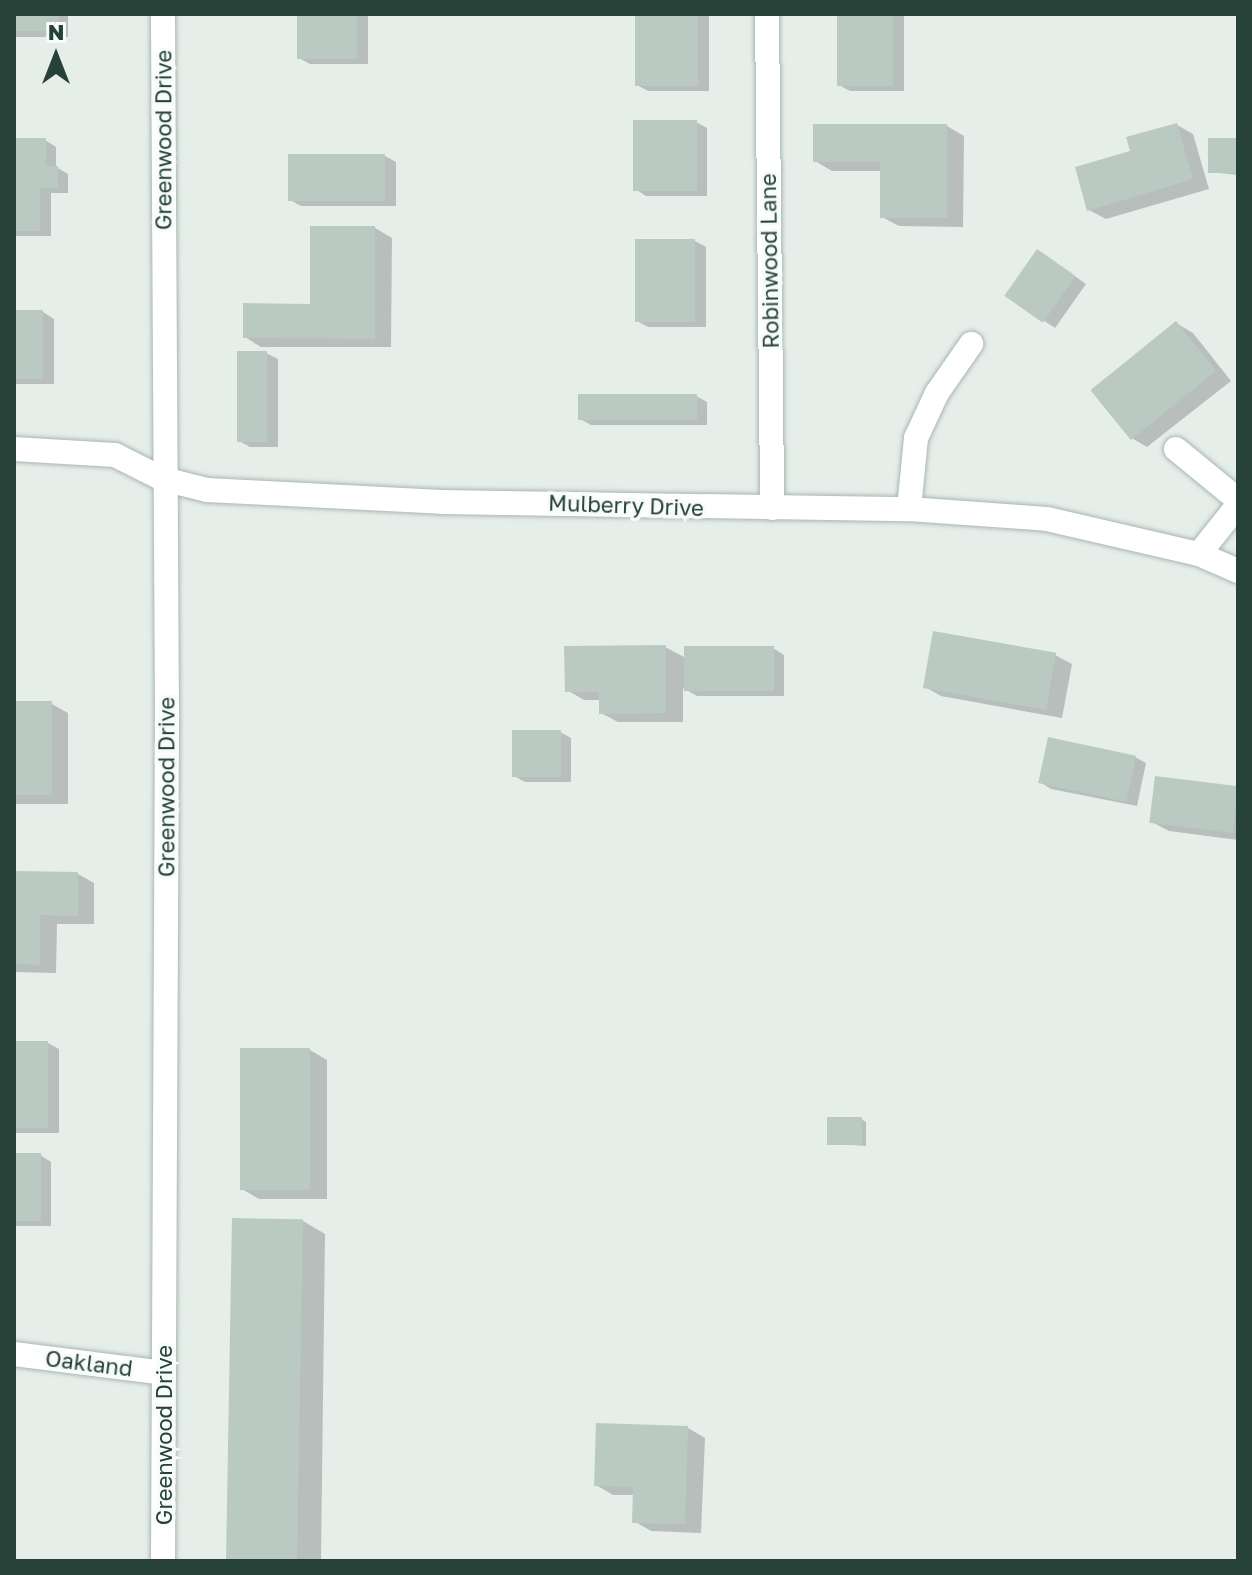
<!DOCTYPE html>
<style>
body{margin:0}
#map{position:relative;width:1252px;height:1575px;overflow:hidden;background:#e6eeea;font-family:"Golos Text",sans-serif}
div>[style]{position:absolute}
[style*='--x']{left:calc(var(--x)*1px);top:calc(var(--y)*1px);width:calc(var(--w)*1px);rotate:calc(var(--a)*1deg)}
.shadow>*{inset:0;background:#0003;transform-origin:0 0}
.building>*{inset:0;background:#bbc9c3;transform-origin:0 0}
.roads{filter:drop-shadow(0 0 2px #a8b7b1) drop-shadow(0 0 2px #a8b7b1)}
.street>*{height:24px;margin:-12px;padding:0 12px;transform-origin:12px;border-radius:12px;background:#fff}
span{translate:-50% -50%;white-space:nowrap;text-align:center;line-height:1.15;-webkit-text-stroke:7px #f7fbf9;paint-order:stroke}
.street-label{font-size:22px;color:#254138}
.frame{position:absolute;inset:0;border:16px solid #254138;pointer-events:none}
.north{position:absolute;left:16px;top:16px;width:80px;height:80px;-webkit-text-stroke:6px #f7fbf9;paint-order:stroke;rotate:0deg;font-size:22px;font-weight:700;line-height:32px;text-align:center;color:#254138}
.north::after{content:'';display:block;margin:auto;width:28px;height:36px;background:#254138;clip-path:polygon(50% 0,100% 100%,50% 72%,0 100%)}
</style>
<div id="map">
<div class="shadow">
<i style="left:14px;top:14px;width:54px;height:23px"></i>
<i style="clip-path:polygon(299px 14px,368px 14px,368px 64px,310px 64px,299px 58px)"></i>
<i style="clip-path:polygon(637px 14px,709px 14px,709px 91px,648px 91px,637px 85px)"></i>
<i style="clip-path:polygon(839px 14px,904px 14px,904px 91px,850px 91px,839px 85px)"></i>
<i style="clip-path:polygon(696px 122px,707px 128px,707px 196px,646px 196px,635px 189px)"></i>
<i style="clip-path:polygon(1177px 125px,1193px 134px,1209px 189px,1106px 219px,1089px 210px,1132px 152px)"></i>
<i style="clip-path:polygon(947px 126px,964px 136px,963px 227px,899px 226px,882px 217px,882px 171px,832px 171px,815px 161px)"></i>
<i style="clip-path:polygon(14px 140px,45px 140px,56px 147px,56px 167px,68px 174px,68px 193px,51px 193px,51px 236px,14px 236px)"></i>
<i style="clip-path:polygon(1238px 140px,1238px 175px,1210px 172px)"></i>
<i style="clip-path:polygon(385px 156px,396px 162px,396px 206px,301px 206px,290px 200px)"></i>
<i style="clip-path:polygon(375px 228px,392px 238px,391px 347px,261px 347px,245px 337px,311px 306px)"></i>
<i style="clip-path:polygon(695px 241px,706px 247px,706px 327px,648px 327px,637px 321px)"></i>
<i style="clip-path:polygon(1049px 258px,1086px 284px,1055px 328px,1007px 296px)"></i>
<i style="clip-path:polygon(14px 312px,43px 312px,54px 319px,54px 384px,14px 384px)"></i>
<i style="clip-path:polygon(1176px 323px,1193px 333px,1231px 381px,1147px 447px,1130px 437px,1092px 389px)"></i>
<i style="clip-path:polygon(266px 353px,278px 359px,278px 447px,250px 447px,239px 441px)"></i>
<i style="clip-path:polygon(696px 396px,707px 402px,707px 425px,591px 425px,580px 419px)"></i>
<i style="clip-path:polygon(665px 647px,686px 658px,773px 648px,784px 655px,784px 696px,697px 696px,683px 688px,683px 722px,618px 722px,601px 713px,601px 700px,584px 700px,567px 690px)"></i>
<i style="clip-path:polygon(1055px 655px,1072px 664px,1062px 718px,941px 696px,925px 687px)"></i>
<i style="clip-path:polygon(14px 704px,52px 704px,68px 713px,68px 804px,14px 804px)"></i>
<i style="clip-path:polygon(560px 732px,571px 738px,571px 782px,525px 782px,514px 776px)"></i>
<i style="clip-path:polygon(1135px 757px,1146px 763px,1137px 806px,1051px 789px,1040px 782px)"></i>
<i style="clip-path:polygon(1238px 788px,1238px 840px,1169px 831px,1152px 822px)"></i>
<i style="clip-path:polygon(14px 873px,78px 874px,94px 883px,94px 924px,57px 924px,56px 973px,14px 972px)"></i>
<i style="clip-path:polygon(14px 1043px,48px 1043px,59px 1049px,59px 1133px,14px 1133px)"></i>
<i style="clip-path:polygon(310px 1050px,327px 1060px,327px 1199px,259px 1199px,242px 1189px)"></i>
<i style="clip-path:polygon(861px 1119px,866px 1122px,866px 1146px,829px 1143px)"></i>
<i style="clip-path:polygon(14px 1155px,40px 1155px,51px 1162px,51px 1226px,14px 1226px)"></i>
<i style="clip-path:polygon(303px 1221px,325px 1234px,321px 1561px,231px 1561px)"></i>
<i style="clip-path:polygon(688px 1428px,705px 1438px,701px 1533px,651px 1531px,634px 1521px,635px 1495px,613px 1495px,596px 1485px)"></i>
</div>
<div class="building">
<i style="left:14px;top:14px;width:44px;height:17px"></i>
<i style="left:297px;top:14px;width:60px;height:45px"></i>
<i style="left:635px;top:14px;width:63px;height:72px"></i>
<i style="left:837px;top:14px;width:56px;height:72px"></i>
<i style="left:633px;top:120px;width:64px;height:71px"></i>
<i style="clip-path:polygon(1177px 123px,1193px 179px,1087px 211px,1075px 167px,1130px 151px,1126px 137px)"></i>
<i style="clip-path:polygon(813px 124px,947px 124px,947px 218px,880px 218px,880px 162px,813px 162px)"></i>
<i style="clip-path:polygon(14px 138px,46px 138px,46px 166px,58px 166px,58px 188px,40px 188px,40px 231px,14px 231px)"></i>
<i style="left:1208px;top:138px;width:30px;height:35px"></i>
<i style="left:288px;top:154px;width:97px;height:47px"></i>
<i style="clip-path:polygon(310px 226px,375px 226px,375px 339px,243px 338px,243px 303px,310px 304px)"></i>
<i style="left:635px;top:239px;width:60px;height:83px"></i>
<i style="left:1037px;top:249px;width:47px;height:57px;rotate:35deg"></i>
<i style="left:14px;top:310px;width:29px;height:69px"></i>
<i style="left:1176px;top:321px;width:64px;height:110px;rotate:51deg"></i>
<i style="left:237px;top:351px;width:30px;height:91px"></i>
<i style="left:578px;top:394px;width:119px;height:26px"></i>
<i style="left:933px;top:631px;width:125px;height:58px;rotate:10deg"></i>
<i style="clip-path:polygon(666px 645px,666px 713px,599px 714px,599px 692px,565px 692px,564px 646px)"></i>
<i style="left:684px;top:646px;width:90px;height:45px"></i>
<i style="left:14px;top:701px;width:38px;height:94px"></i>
<i style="left:512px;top:730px;width:49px;height:47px"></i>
<i style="left:1048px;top:737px;width:90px;height:47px;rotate:12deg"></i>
<i style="left:1155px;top:776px;width:84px;height:47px;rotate:7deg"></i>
<i style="clip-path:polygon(14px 871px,78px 872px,78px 916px,40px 915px,40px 965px,14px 964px)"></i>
<i style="left:14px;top:1041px;width:34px;height:87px"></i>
<i style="left:240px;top:1048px;width:70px;height:142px"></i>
<i style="left:827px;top:1117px;width:35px;height:28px"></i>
<i style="left:14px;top:1153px;width:27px;height:68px"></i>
<i style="left:232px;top:1218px;width:71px;height:343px;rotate:1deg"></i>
<i style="clip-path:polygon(596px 1423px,688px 1426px,685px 1524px,632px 1523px,633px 1487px,594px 1486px)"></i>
</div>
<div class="roads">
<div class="street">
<i style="--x:767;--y:14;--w:494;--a:89.4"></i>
<i style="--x:14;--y:449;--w:101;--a:3.4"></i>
<i style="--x:115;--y:455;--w:54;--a:26.6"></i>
<i style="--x:163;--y:479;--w:45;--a:14"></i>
<i style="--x:207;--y:490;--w:235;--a:2.9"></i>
<i style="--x:442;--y:502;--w:467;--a:0.9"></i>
<i style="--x:909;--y:509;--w:138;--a:4.1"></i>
<i style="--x:1047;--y:519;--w:156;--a:13"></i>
<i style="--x:1199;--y:554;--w:43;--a:23.6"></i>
<i style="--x:1176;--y:449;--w:80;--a:39.4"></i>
<i style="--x:909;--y:509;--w:71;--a:-84.4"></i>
<i style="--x:916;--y:438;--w:50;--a:-65"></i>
<i style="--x:937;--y:393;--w:60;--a:-55.2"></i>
<i style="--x:1199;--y:554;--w:63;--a:-51.5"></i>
<i style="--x:14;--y:1354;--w:151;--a:7.2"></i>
<i style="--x:163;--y:1561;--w:844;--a:-89.73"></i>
<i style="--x:167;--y:717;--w:703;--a:-90.33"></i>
</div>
</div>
<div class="street-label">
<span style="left:163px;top:140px;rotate:-90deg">Greenwood Drive</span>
<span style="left:769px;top:261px;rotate:-91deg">Robinwood Lane</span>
<span style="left:626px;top:505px;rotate:2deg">Mulberry Drive</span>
<span style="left:166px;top:787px;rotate:-90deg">Greenwood Drive</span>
<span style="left:89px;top:1363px;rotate:7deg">Oakland</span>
<span style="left:164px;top:1435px;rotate:-90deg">Greenwood Drive</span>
</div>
<div class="frame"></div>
<div class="north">N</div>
</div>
